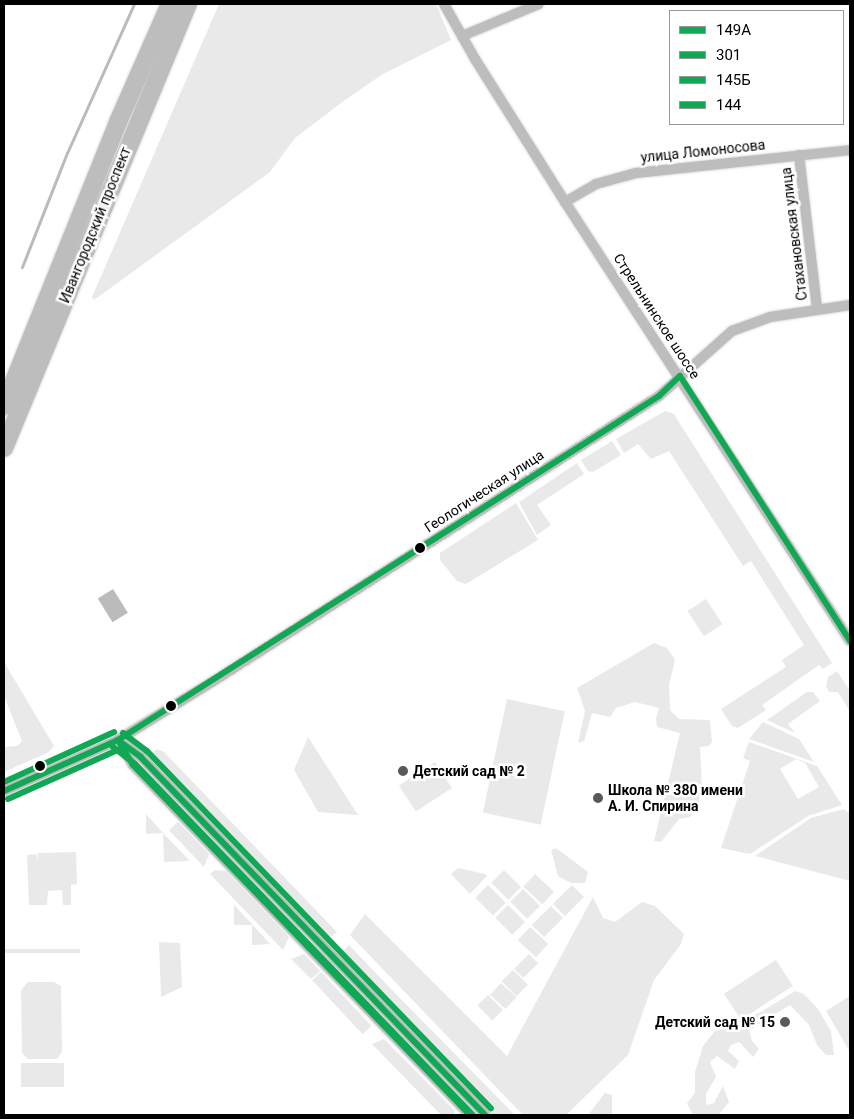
<!DOCTYPE html>
<meta charset="utf-8">
<style>
body{margin:0}
#map{position:relative;width:854px;height:1119px;overflow:hidden;background:#fff;font-family:Roboto,sans-serif}
div>[style]{position:absolute}
[style*='--x']{left:calc(var(--x)*1px);top:calc(var(--y)*1px);width:calc(var(--w)*1px);rotate:calc(var(--a)*1deg)}
.green>*{inset:0;background:#e9e9e9;transform-origin:0 0}
.water>*{inset:0;background:#bbb;transform-origin:0 0}
.stream>*{height:3px;margin:-1.5px;padding:0 1.5px;transform-origin:1.5px;border-radius:1.5px;background:#bbb}
.roads{filter:drop-shadow(0 0 1px #dbdbdb) drop-shadow(0 0 1px #dbdbdb)}
.minor>*{height:10px;margin:-5px;padding:0 5px;transform-origin:5px;border-radius:5px;background:#bdbdbd}
.trunk>*{height:18px;margin:-9px;padding:0 9px;transform-origin:9px;border-radius:9px;background:#bdbdbd}
.bus-1>*{height:6px;margin:-3px;padding:0 3px;transform-origin:3px;border-radius:3px;background:#10a855}
.bus-2>*{height:6px;margin:-3px;padding:0 3px;transform-origin:3px;border-radius:3px;background:#10a855}
.bus-3>*{height:6px;margin:-3px;padding:0 3px;transform-origin:3px;border-radius:3px;background:#10a855}
.bus-4>*{height:6px;margin:-3px;padding:0 3px;transform-origin:3px;border-radius:3px;background:#10a855}
.dots>*{width:14px;height:14px;translate:-50% -50%;box-sizing:border-box;border:2px solid #fff;border-radius:50%}
span{translate:-50% -50%;white-space:nowrap;text-align:center;line-height:1.15;-webkit-text-stroke:5px #fff;paint-order:stroke}
.street-label{font-size:14px;color:#000}
.poi-label{font-size:14px;color:#000;font-weight:700}
.left{translate:0 -50%;text-align:left}
.right{translate:-100% -50%;text-align:right}
.frame{position:absolute;inset:0;border:5px solid #000;pointer-events:none}
.legend{position:absolute;left:669px;top:10px;width:175px;height:115px;box-sizing:border-box;background:#fff;border:1px solid #999;margin:0;padding:6px 9px;list-style:none;font-size:15px;color:#000}
.legend li{display:flex;align-items:center;gap:10px;height:25px}
.legend b{width:25px;border:1px solid #999}
</style>
<div id="map">
<div class="green">
<i style="clip-path:polygon(219px 4px,436px 4px,451px 40px,383px 74px,345px 100px,295px 138px,270px 172px,94px 300px,92px 297px)"></i>
<i style="clip-path:polygon(665px 411px,674px 414px,682px 427px,832px 663px,823px 669px,819px 665px,762px 705px,766px 710px,738px 728px,732px 726px,721px 709px,786px 667px,782px 660px,804px 645px,751px 561px,743px 566px,669px 451px,651px 459px,638px 444px,624px 453px,616px 439px)"></i>
<i style="clip-path:polygon(612px 441px,621px 455px,593px 472px,588px 471px,581px 460px)"></i>
<i style="clip-path:polygon(577px 463px,584px 474px,537px 505px,551px 525px,537px 535px,519px 502px)"></i>
<i style="clip-path:polygon(516px 503px,538px 540px,466px 584px,457px 581px,440px 560px,440px 553px)"></i>
<i style="left:706px;top:599px;width:30px;height:22px;rotate:57deg"></i>
<i style="clip-path:polygon(654px 643px,667px 648px,675px 660px,669px 685px,670px 710px,679px 719px,710px 720px,712px 742px,709px 746px,700px 747px,702px 787px,699px 801px,690px 817px,679px 819px,661px 842px,654px 841px,680px 733px,657px 727px,656px 718px,659px 708px,635px 702px,616px 708px,610px 717px,592px 713px,584px 741px,578px 743px,585px 711px,577px 688px)"></i>
<i style="clip-path:polygon(4px 662px,54px 746px,49px 752px,4px 772px,4px 747px,17px 746px,22px 741px,4px 696px)"></i>
<i style="clip-path:polygon(837px 671px,850px 691px,850px 712px,838px 692px,829px 692px,826px 686px,828px 677px)"></i>
<i style="clip-path:polygon(807px 692px,813px 692px,820px 701px,788px 724px,795px 733px,767px 720px)"></i>
<i style="left:507px;top:699px;width:59px;height:116px;rotate:12deg"></i>
<i style="clip-path:polygon(763px 722px,799px 739px,814px 762px,749px 739px)"></i>
<i style="clip-path:polygon(308px 737px,358px 815px,318px 812px,294px 770px)"></i>
<i style="clip-path:polygon(evenodd,749px 742px,817px 766px,842px 805px,808px 816px,750px 854px,721px 848px,750px 761px,743px 758px,749px 742px,796px 759px,805px 763px,819px 787px,798px 799px,780px 769px,796px 759px)"></i>
<i style="clip-path:polygon(157px 749px,164px 752px,337px 932px,332px 936px,323px 936px,148px 756px)"></i>
<i style="left:435px;top:762px;width:31px;height:43px;rotate:57deg"></i>
<i style="clip-path:polygon(844px 809px,850px 814px,850px 881px,755px 856px,811px 818px)"></i>
<i style="clip-path:polygon(146px 814px,163px 833px,190px 861px,164px 862px,163px 833px,146px 834px)"></i>
<i style="clip-path:polygon(178px 822px,209px 854px,204px 867px,169px 830px)"></i>
<i style="clip-path:polygon(556px 848px,588px 872px,585px 883px,571px 883px,558px 876px,551px 850px)"></i>
<i style="clip-path:polygon(76px 852px,77px 884px,71px 885px,71px 905px,63px 905px,62px 890px,48px 891px,47px 905px,29px 905px,27px 855px,37px 854px,38px 863px,38px 853px)"></i>
<i style="clip-path:polygon(458px 868px,485px 874px,487px 876px,470px 894px,451px 874px)"></i>
<i style="clip-path:polygon(215px 870px,226px 871px,289px 937px,283px 950px,210px 874px)"></i>
<i style="left:504px;top:870px;width:24px;height:18px;rotate:45deg"></i>
<i style="left:535px;top:874px;width:26px;height:17px;rotate:43deg"></i>
<i style="left:488px;top:885px;width:25px;height:18px;rotate:45deg"></i>
<i style="left:572px;top:885px;width:17px;height:27px;rotate:45deg"></i>
<i style="left:523px;top:889px;width:24px;height:18px;rotate:45deg"></i>
<i style="clip-path:polygon(593px 897px,603px 918px,615px 922px,642px 902px,655px 906px,684px 934px,681px 944px,654px 980px,628px 1055px,566px 1115px,523px 1115px,350px 935px,365px 914px,507px 1056px)"></i>
<i style="clip-path:polygon(234px 905px,252px 924px,270px 944px,252px 945px,252px 925px,234px 925px)"></i>
<i style="left:508px;top:905px;width:24px;height:18px;rotate:45deg"></i>
<i style="left:551px;top:906px;width:17px;height:27px;rotate:45deg"></i>
<i style="left:530px;top:927px;width:25px;height:18px;rotate:43deg"></i>
<i style="clip-path:polygon(159px 942px,180px 943px,182px 987px,161px 997px)"></i>
<i style="clip-path:polygon(349px 945px,391px 989px,515px 1115px,491px 1115px,338px 956px)"></i>
<i style="left:80px;top:949px;width:4px;height:76px;rotate:90deg"></i>
<i style="clip-path:polygon(304px 954px,320px 971px,311px 979px,291px 959px)"></i>
<i style="left:529px;top:954px;width:13px;height:21px;rotate:45deg"></i>
<i style="left:776px;top:960px;width:31px;height:62px;rotate:57deg"></i>
<i style="left:513px;top:970px;width:21px;height:16px;rotate:45deg"></i>
<i style="left:321px;top:972px;width:74px;height:12px;rotate:47deg"></i>
<i style="clip-path:polygon(28px 982px,54px 982px,61px 986px,62px 1052px,57px 1059px,28px 1059px,22px 1053px,21px 990px)"></i>
<i style="left:501px;top:983px;width:21px;height:16px;rotate:43deg"></i>
<i style="clip-path:polygon(795px 991px,804px 994px,818px 1009px,831px 1031px,834px 1055px,826px 1055px,817px 1045px,809px 1025px,790px 1005px,749px 1030px,752px 1041px,759px 1049px,753px 1057px,739px 1042px,731px 1045px,728px 1051px,739px 1061px,735px 1069px,717px 1056px,710px 1062px,716px 1077px,706px 1094px,706px 1105px,714px 1103px,723px 1086px,729px 1102px,718px 1115px,693px 1115px,687px 1103px,695px 1093px,695px 1072px,703px 1046px,714px 1032px,759px 1013px)"></i>
<i style="left:488px;top:995px;width:21px;height:15px;rotate:45deg"></i>
<i style="clip-path:polygon(850px 996px,850px 1052px,826px 1011px)"></i>
<i style="clip-path:polygon(384px 1039px,455px 1111px,454px 1115px,441px 1115px,372px 1044px)"></i>
<i style="left:64px;top:1063px;width:24px;height:43px;rotate:90deg"></i>
<i style="clip-path:polygon(605px 1093px,612px 1095px,612px 1115px,588px 1115px)"></i>
</div>
<div class="water">
<i style="left:113px;top:589px;width:28px;height:18px;rotate:58deg"></i>
</div>
<div class="stream">
<i style="--x:22;--y:267;--w:123;--a:-68.5"></i>
<i style="--x:67;--y:153;--w:163;--a:-65.8"></i>
</div>
<div class="roads">
<div class="minor">
<i style="--x:444;--y:4;--w:63;--a:60.6"></i>
<i style="--x:475;--y:59;--w:169;--a:57.8"></i>
<i style="--x:565;--y:202;--w:523;--a:57.01"></i>
<i style="--x:462;--y:36;--w:83;--a:-22.6"></i>
<i style="--x:799;--y:155;--w:155;--a:83.3"></i>
<i style="--x:565;--y:202;--w:36;--a:-30"></i>
<i style="--x:596;--y:184;--w:41;--a:-15.4"></i>
<i style="--x:636;--y:173;--w:215;--a:-6.1"></i>
<i style="--x:118;--y:740;--w:29;--a:36"></i>
<i style="--x:141;--y:757;--w:496;--a:46.1"></i>
<i style="--x:121;--y:745;--w:23;--a:59"></i>
<i style="--x:133;--y:765;--w:486;--a:46.1"></i>
<i style="--x:4;--y:791;--w:125;--a:-24.1"></i>
<i style="--x:118;--y:740;--w:110;--a:-31.7"></i>
<i style="--x:212;--y:682;--w:531;--a:-32.61"></i>
<i style="--x:659;--y:396;--w:98;--a:-41.7"></i>
<i style="--x:732;--y:331;--w:40;--a:-20.2"></i>
<i style="--x:770;--y:317;--w:81;--a:-8.5"></i>
</div>
<div class="trunk">
<i style="--x:4;--y:406;--w:306;--a:-68.1"></i>
<i style="--x:118;--y:122;--w:129;--a:-66.2"></i>
<i style="--x:4;--y:448;--w:481;--a:-67.5"></i>
</div>
</div>
<div class="bus-1">
<i style="--x:485;--y:1115;--w:496;--a:-133.9"></i>
<i style="--x:141;--y:757;--w:29;--a:-144"></i>
<i style="--x:118;--y:740;--w:641;--a:-32.45"></i>
<i style="--x:659;--y:396;--w:29;--a:-44"></i>
<i style="--x:680;--y:376;--w:315;--a:57.3"></i>
</div>
<div class="bus-2">
<i style="--x:113;--y:747;--w:28;--a:38"></i>
<i style="--x:135;--y:764;--w:487;--a:46.1"></i>
<i style="--x:8;--y:799;--w:125;--a:-24.1"></i>
</div>
<div class="bus-3">
<i style="--x:123;--y:733;--w:30;--a:37"></i>
<i style="--x:147;--y:751;--w:496;--a:46.1"></i>
<i style="--x:4;--y:782;--w:121;--a:-24.4"></i>
</div>
<div class="bus-4">
<i style="--x:4;--y:791;--w:125;--a:-24.1"></i>
<i style="--x:118;--y:740;--w:29;--a:59"></i>
<i style="--x:133;--y:765;--w:486;--a:46.1"></i>
</div>
<div class="dots">
<i style="left:420px;top:548px;background:#000"></i>
<i style="left:171px;top:706px;background:#000"></i>
<i style="left:40px;top:766px;background:#000"></i>
<i style="left:403px;top:771px;background:#595959"></i>
<i style="left:598px;top:798px;background:#595959"></i>
<i style="left:785px;top:1022px;background:#595959"></i>
</div>
<div class="street-label">
<span style="left:703px;top:151px;rotate:-6deg">улица Ломоносова</span>
<span style="left:95px;top:225px;rotate:-68deg">Ивангородский проспект</span>
<span style="left:794px;top:234px;rotate:-97deg">Стахановская улица</span>
<span style="left:657px;top:316px;rotate:57deg">Стрельнинское шоссе</span>
<span style="left:484px;top:491px;rotate:-33deg">Геологическая улица</span>
</div>
<div class="poi-label">
<span class="left" style="left:413px;top:771px">Детский сад № 2</span>
<span class="left" style="left:608px;top:798px">Школа № 380 имени<br>А. И. Спирина</span>
<span class="right" style="left:775px;top:1022px">Детский сад № 15</span>
</div>
<div class="frame"></div>
<ul class="legend">
<li><b style="height:6px;background:#10a855"></b>149А</li>
<li><b style="height:6px;background:#10a855"></b>301</li>
<li><b style="height:6px;background:#10a855"></b>145Б</li>
<li><b style="height:6px;background:#10a855"></b>144</li>
</ul>
</div>
